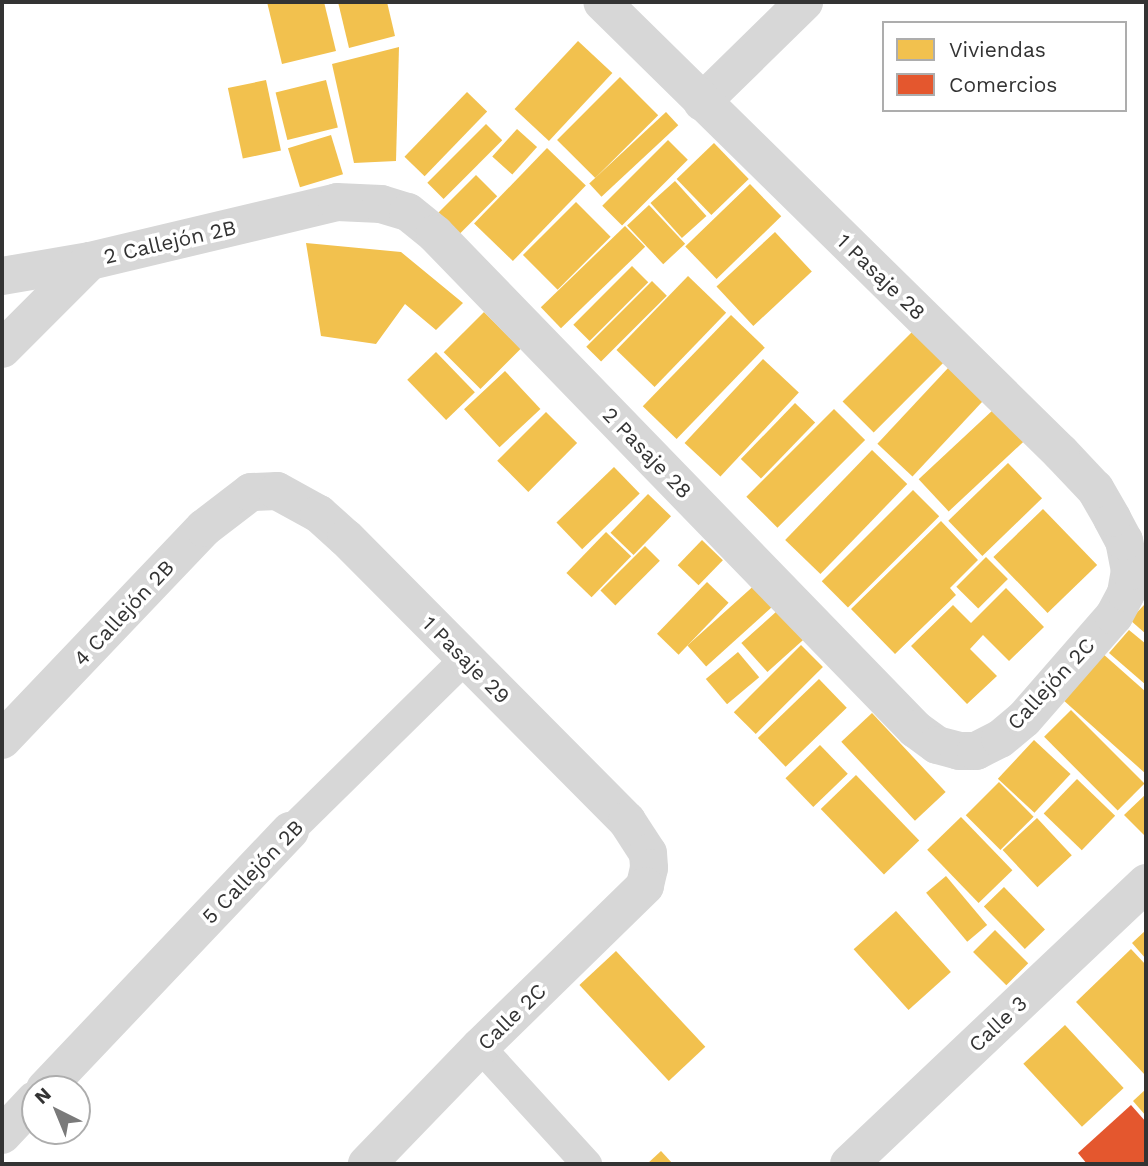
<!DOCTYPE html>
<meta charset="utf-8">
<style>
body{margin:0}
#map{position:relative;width:1148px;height:1166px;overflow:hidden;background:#fff;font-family:"Work Sans",sans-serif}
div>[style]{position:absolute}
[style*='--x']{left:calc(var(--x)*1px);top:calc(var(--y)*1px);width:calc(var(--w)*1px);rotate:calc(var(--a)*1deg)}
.homes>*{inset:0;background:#f2c14e;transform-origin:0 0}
.shops>*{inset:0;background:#e4572e}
.pedestrian>*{height:30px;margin:-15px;padding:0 15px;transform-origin:15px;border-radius:15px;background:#d7d7d7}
.minor>*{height:38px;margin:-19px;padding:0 19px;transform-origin:19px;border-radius:19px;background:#d7d7d7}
span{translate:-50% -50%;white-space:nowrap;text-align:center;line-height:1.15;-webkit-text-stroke:7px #fff;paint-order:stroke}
.street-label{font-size:21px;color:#333}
.frame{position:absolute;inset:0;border:4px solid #333;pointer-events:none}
.legend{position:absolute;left:882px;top:21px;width:245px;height:91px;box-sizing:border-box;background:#fff;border:2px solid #adadad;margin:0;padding:9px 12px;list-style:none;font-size:21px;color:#333}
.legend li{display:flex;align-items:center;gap:14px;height:35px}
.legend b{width:35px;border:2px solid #adadad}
.north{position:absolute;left:21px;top:1075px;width:70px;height:70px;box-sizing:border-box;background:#fff;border:2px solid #adadad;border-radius:50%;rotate:317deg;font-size:19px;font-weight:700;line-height:28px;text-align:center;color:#333}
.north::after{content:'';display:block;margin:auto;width:24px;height:32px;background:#7a7a7a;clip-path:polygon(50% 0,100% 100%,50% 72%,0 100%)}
</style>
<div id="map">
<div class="homes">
<i style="clip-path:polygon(267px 2px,324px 2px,336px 51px,282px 64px)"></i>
<i style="clip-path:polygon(338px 2px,387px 2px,395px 36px,349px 48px)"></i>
<i style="left:578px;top:41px;width:47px;height:93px;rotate:43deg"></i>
<i style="clip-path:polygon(399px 47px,396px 161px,354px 163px,332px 64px)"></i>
<i style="left:620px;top:77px;width:54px;height:89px;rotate:45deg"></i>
<i style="left:266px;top:80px;width:72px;height:39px;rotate:78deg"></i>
<i style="left:326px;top:80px;width:49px;height:52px;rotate:76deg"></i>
<i style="left:467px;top:92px;width:28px;height:90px;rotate:44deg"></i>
<i style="left:666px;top:112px;width:18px;height:105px;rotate:47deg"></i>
<i style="left:486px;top:124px;width:23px;height:83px;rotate:45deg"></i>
<i style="left:517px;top:129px;width:27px;height:37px;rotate:42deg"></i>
<i style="left:331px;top:135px;width:41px;height:45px;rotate:73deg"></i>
<i style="left:668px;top:140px;width:28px;height:93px;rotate:45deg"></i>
<i style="left:714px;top:143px;width:50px;height:52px;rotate:46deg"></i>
<i style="left:547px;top:148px;width:54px;height:105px;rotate:44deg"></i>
<i style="left:476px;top:175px;width:30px;height:53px;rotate:45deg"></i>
<i style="left:675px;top:181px;width:47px;height:33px;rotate:48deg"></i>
<i style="left:750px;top:184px;width:45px;height:90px;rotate:46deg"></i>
<i style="left:576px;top:202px;width:49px;height:75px;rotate:45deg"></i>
<i style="left:649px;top:205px;width:53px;height:30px;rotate:47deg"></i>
<i style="left:625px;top:226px;width:29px;height:117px;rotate:46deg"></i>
<i style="left:775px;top:232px;width:54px;height:80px;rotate:47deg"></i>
<i style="clip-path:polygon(306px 243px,401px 252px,463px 303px,436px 330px,405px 304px,376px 344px,321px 336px)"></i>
<i style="left:632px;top:266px;width:23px;height:83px;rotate:45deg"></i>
<i style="left:688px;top:276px;width:53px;height:103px;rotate:44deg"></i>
<i style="left:652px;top:281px;width:21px;height:93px;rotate:45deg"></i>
<i style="left:484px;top:312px;width:52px;height:57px;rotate:45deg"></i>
<i style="left:731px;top:315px;width:47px;height:127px;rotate:44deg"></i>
<i style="left:914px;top:330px;width:44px;height:101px;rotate:45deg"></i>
<i style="left:436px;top:352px;width:56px;height:40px;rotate:46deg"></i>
<i style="left:763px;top:359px;width:49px;height:115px;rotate:43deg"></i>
<i style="left:949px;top:367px;width:48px;height:105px;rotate:43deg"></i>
<i style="left:505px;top:371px;width:52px;height:56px;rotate:47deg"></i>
<i style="left:795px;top:403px;width:28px;height:78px;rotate:44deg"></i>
<i style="left:834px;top:409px;width:44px;height:124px;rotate:45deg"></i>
<i style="left:994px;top:409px;width:44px;height:103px;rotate:47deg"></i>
<i style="left:546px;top:412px;width:44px;height:69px;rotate:45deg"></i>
<i style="left:872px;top:450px;width:49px;height:125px;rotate:44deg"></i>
<i style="left:1008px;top:463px;width:49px;height:83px;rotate:46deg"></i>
<i style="left:614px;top:467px;width:37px;height:80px;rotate:46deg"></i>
<i style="left:913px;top:490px;width:37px;height:129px;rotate:45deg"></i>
<i style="left:648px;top:494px;width:32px;height:54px;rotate:44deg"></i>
<i style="left:1043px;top:509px;width:78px;height:69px;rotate:46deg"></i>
<i style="clip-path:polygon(941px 521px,978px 560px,950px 588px,956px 595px,895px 654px,851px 609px)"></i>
<i style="left:606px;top:532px;width:35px;height:57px;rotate:44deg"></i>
<i style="left:702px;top:540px;width:29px;height:35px;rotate:44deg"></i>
<i style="left:645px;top:546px;width:21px;height:63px;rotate:45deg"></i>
<i style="left:986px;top:557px;width:31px;height:42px;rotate:45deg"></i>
<i style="left:707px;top:582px;width:30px;height:72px;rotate:44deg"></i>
<i style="left:758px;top:582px;width:28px;height:95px;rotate:48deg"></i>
<i style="clip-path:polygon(1006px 588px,1044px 627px,1009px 661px,983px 635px,970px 649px,997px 676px,967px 704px,911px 646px,953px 605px,971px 623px)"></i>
<i style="clip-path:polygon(1144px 605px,1146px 607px,1146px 634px,1130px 620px)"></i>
<i style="left:777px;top:611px;width:39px;height:48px;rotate:48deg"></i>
<i style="clip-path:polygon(1129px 630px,1146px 644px,1146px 685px,1109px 653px)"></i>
<i style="left:801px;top:645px;width:31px;height:95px;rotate:45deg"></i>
<i style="left:738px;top:652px;width:33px;height:42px;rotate:50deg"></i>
<i style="clip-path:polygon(1102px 653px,1146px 692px,1146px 774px,1062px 699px)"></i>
<i style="left:819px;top:679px;width:40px;height:85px;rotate:46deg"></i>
<i style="left:1071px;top:710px;width:104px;height:38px;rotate:45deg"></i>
<i style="left:872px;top:713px;width:108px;height:42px;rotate:47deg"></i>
<i style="left:1034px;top:740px;width:50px;height:53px;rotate:43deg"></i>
<i style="left:820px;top:745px;width:40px;height:48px;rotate:46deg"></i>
<i style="left:856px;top:775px;width:91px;height:49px;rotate:46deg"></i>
<i style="left:1077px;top:779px;width:53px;height:48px;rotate:44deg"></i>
<i style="left:999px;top:782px;width:49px;height:47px;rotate:45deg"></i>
<i style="clip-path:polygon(1146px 794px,1146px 837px,1124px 815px)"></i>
<i style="left:961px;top:817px;width:74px;height:47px;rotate:46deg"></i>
<i style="left:1037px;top:818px;width:51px;height:47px;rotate:47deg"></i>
<i style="left:946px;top:876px;width:64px;height:26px;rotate:50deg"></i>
<i style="left:1004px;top:887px;width:59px;height:28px;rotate:46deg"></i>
<i style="left:896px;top:911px;width:82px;height:57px;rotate:48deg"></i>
<i style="left:995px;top:930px;width:47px;height:31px;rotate:45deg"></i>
<i style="clip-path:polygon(1146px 930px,1146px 959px,1132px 943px)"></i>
<i style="clip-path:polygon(1131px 949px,1146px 965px,1146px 1076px,1076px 1002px)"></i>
<i style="left:616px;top:951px;width:131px;height:50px;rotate:47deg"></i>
<i style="left:1065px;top:1025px;width:86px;height:57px;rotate:47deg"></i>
<i style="clip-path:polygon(1146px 1089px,1146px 1116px,1133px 1101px)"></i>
<i style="clip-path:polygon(661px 1151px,673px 1164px,647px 1164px)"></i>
</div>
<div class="shops">
<i style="clip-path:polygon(1131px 1105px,1146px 1122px,1146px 1164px,1087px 1164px,1078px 1153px)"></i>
</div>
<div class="pedestrian">
<i style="--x:290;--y:831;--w:245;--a:-44.5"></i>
<i style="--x:480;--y:1047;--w:159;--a:47.6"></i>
</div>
<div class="minor">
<i style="--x:702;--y:102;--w:143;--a:-44.4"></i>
<i style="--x:2;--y:276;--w:89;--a:-9.7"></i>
<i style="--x:90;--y:261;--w:254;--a:-13.4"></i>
<i style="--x:337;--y:202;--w:44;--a:2.6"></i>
<i style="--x:381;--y:204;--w:28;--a:17"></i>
<i style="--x:408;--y:212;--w:35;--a:39"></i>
<i style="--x:435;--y:234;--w:690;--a:45.88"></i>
<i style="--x:915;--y:729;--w:27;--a:36"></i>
<i style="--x:937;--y:745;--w:23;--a:15"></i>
<i style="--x:959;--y:751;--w:17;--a:0"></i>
<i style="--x:976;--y:751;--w:27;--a:-27"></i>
<i style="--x:1000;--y:739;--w:31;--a:-40"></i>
<i style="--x:1024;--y:719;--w:137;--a:-48.9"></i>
<i style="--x:1114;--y:616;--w:26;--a:-62"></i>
<i style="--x:1126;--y:593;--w:22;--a:-80"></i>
<i style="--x:1130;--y:571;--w:31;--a:-101"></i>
<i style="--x:1124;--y:541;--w:26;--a:-118"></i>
<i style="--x:1112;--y:518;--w:34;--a:-120"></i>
<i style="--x:1095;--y:489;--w:50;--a:-133.4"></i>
<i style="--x:1061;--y:453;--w:643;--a:-135.5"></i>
<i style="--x:2;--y:349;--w:124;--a:-45"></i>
<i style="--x:2;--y:740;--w:293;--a:-46.4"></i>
<i style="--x:204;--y:528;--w:59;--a:-37.5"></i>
<i style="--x:251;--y:492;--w:26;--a:-2"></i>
<i style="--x:277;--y:491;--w:48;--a:28.7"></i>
<i style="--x:319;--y:514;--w:36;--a:42"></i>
<i style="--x:346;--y:538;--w:399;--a:45.2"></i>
<i style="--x:627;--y:821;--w:38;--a:57"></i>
<i style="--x:648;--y:853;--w:15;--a:86"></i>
<i style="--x:649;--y:868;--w:18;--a:103"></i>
<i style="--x:645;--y:886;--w:231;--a:135.7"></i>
<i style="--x:480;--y:1047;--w:163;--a:134"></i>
<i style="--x:45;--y:1089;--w:356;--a:-46.5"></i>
<i style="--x:2;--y:1135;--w:48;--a:-46.7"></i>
<i style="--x:849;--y:1164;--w:409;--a:-43.4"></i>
</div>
<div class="street-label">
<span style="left:170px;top:242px;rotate:-13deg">2 Callejón 2B</span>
<span style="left:881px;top:277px;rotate:44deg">1 Pasaje 28</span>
<span style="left:647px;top:453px;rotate:46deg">2 Pasaje 28</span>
<span style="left:124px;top:613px;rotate:-47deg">4 Callejón 2B</span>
<span style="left:466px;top:660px;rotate:45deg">1 Pasaje 29</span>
<span style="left:1051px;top:684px;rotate:-47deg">Callejón 2C</span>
<span style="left:253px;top:872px;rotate:-46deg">5 Callejón 2B</span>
<span style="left:512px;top:1017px;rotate:-44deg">Calle 2C</span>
<span style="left:998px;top:1024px;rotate:-43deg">Calle 3</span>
</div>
<div class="frame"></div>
<ul class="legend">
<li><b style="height:19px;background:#f2c14e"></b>Viviendas</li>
<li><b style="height:19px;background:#e4572e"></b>Comercios</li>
</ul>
<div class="north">N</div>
</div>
